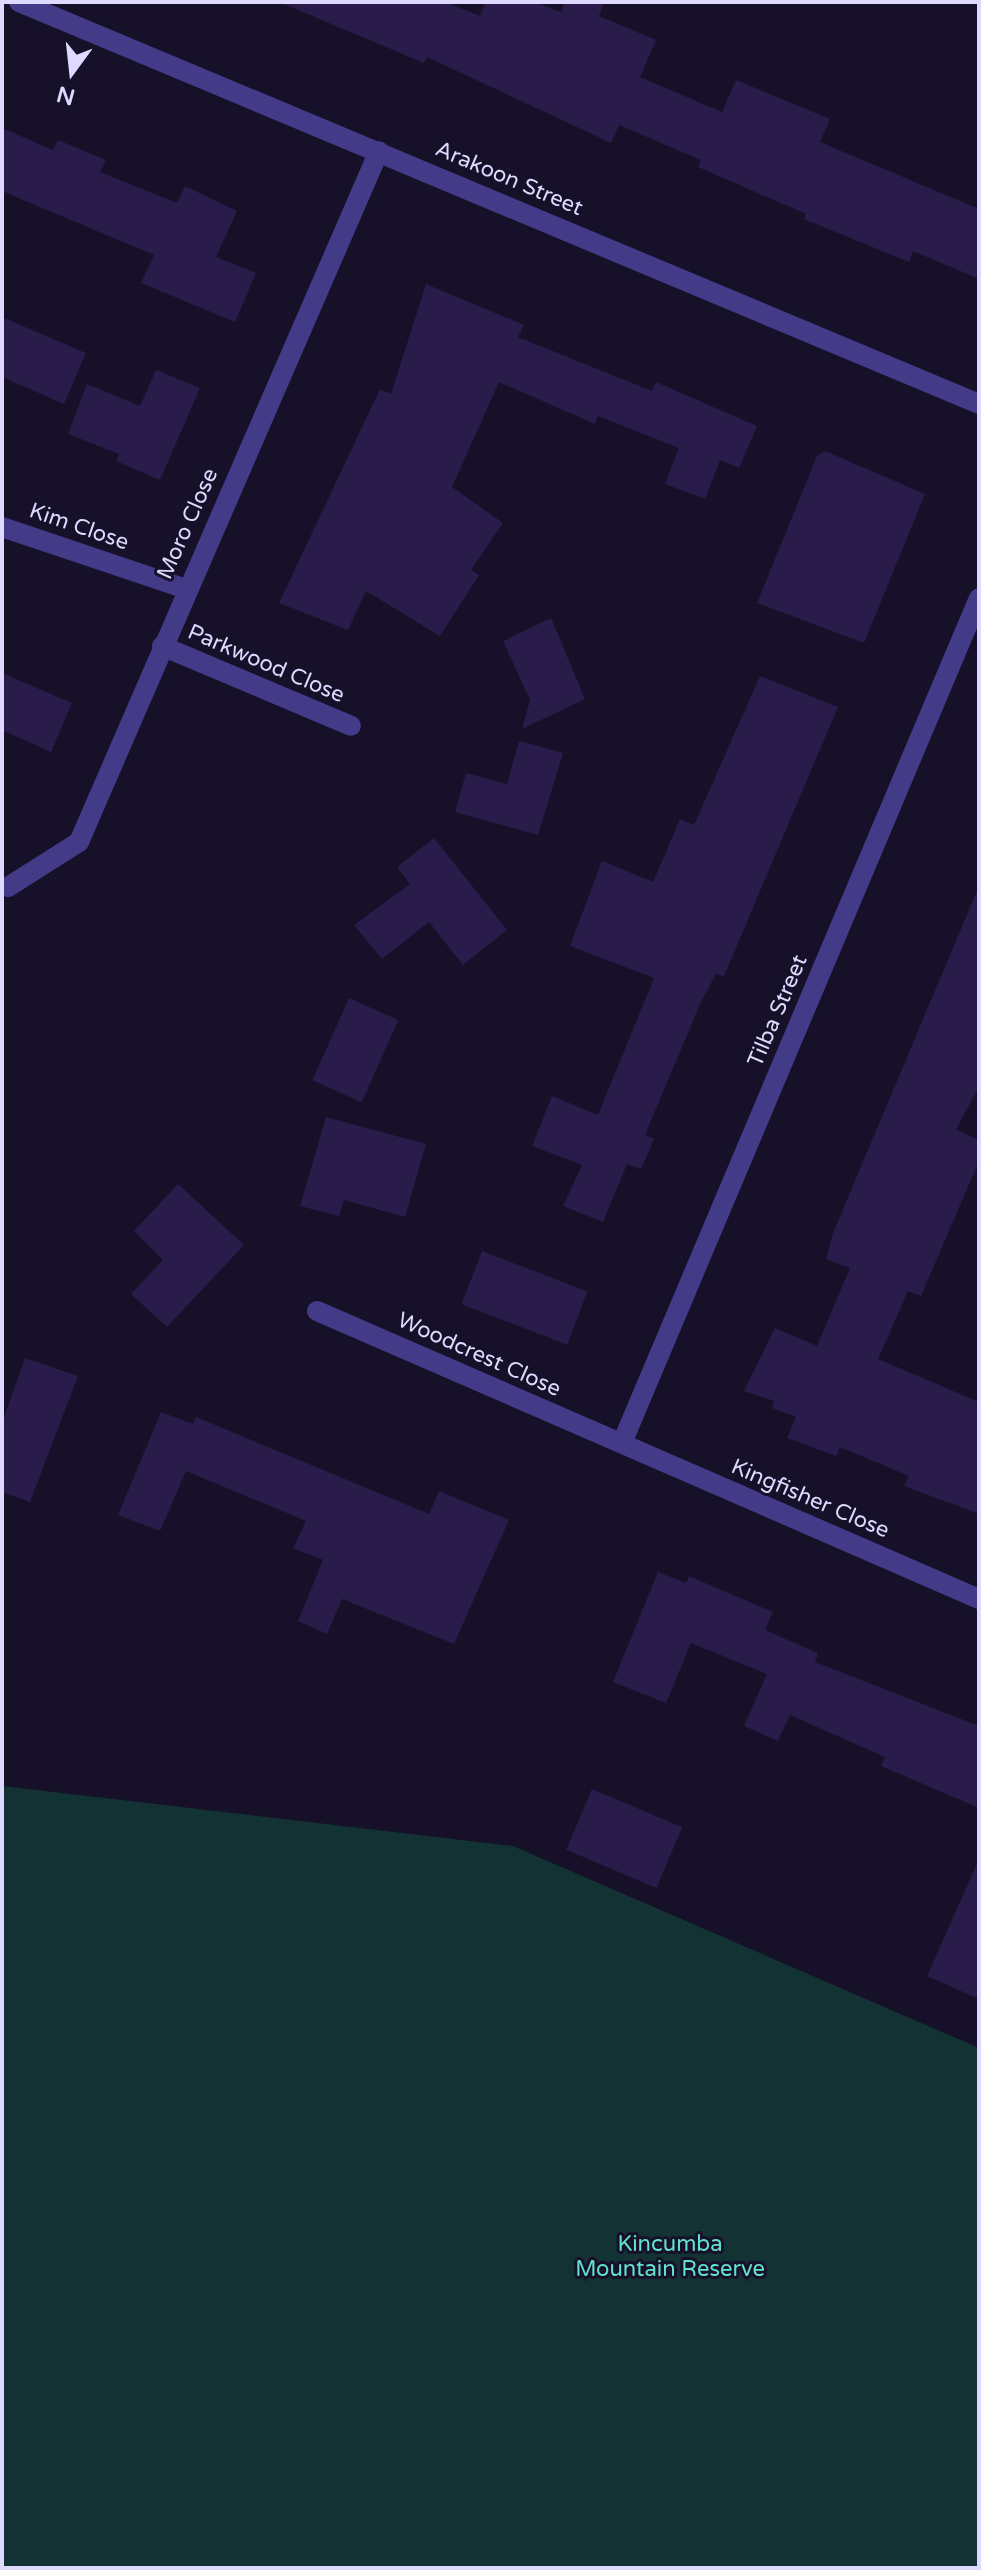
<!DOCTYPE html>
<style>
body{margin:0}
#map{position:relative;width:981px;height:2570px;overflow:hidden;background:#161029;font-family:"Varela Round",sans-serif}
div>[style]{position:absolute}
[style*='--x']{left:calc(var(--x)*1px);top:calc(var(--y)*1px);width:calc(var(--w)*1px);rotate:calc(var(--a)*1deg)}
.green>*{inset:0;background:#133233}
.building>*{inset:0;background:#291c4a;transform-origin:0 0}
.minor>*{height:20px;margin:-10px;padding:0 10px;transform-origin:10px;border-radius:10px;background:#433a88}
span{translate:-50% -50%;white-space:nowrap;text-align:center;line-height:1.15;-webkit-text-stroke:6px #161029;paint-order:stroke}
.street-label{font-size:22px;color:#dfd8ff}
.park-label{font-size:22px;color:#61e2cc}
.frame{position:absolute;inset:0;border:4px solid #dfd8ff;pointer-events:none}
.north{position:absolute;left:32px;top:32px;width:80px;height:80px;-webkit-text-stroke:6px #161029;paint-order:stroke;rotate:195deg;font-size:22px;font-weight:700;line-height:32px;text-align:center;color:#dfd8ff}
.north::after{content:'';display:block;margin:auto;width:28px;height:36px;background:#dfd8ff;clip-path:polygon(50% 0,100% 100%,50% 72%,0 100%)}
</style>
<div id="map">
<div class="green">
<i style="clip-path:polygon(2px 1786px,513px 1846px,979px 2048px,979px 2568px,2px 2568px)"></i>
</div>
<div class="building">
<i style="clip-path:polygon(279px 2px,445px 2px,480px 16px,486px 2px,535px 2px,561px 12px,565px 2px,604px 2px,599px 16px,656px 40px,640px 77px,722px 112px,736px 80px,830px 119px,820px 142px,979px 209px,979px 279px,913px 251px,909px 262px,804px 219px,806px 214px,698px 167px,701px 160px,619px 125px,611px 143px,427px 57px,424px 63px)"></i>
<i style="clip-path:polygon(2px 128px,53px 150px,58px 140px,106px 160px,100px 172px,177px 203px,185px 186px,237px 211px,216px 257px,256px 273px,235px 322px,141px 283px,154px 255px,2px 191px)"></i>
<i style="clip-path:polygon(426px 284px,524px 325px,518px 337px,652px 391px,656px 382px,757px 426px,739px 468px,720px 460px,705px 499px,665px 484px,679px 448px,598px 416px,595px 424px,499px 382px,452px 487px,503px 523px,471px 570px,479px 575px,440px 636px,366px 591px,348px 630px,279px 603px,380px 389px,391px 394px)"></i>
<i style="clip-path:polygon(2px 317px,86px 353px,64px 404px,2px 377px)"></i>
<i style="clip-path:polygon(156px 370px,200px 388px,160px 480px,116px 461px,119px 454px,68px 434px,87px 384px,140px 406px)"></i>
<i style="clip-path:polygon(825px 451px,925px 494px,864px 643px,757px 603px,817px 456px)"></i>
<i style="clip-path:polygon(551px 618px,585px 699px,522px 729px,530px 700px,503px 641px)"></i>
<i style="clip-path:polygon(2px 673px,72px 703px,51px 752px,2px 730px)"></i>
<i style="clip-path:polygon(760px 676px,838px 707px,724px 976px,716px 974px,700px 1004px,645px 1135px,654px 1139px,641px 1169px,627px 1164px,603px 1222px,563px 1206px,582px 1165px,532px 1146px,552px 1096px,598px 1115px,654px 978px,570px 946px,602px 861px,653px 882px,680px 819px,694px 825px)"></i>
<i style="clip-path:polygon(519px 741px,563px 753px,538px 835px,455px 812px,466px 773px,507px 784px)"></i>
<i style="clip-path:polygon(434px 838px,507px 930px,463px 965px,429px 922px,382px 959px,354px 925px,410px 884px,397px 867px)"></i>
<i style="clip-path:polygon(979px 886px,979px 1086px,956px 1130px,979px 1140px,979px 1161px,921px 1296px,908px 1291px,878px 1359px,979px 1402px,979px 1514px,904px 1486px,909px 1476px,840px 1447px,836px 1456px,787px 1438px,796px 1417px,772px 1408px,774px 1401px,744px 1391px,775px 1328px,817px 1346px,850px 1268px,826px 1259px,833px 1233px)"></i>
<i style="left:349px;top:998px;width:54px;height:90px;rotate:24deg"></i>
<i style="clip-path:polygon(326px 1117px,426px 1144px,405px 1217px,344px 1200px,339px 1216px,300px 1206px)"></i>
<i style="clip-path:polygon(178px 1184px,244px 1245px,167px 1327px,131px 1294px,163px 1260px,134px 1231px)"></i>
<i style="left:482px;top:1251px;width:113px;height:57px;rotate:21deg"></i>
<i style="clip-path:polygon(25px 1358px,78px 1376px,30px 1502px,2px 1492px,2px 1423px)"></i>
<i style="clip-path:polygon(161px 1412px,193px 1424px,196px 1417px,429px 1514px,439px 1491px,509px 1520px,454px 1644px,342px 1599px,327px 1634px,298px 1621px,323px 1560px,293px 1548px,306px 1521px,186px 1471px,160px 1531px,118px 1515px)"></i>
<i style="clip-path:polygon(658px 1572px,686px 1583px,689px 1576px,773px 1612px,765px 1630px,818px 1653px,815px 1662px,979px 1726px,979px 1808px,881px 1766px,885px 1757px,790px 1715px,778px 1741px,744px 1726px,767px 1674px,691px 1643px,666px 1703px,613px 1682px)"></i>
<i style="left:592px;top:1789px;width:98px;height:66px;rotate:23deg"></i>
<i style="clip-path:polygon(979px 1859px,979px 1999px,927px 1976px)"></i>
</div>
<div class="minor">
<i style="--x:19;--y:2;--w:1041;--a:22.72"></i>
<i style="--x:2;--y:527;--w:194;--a:18.6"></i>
<i style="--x:162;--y:646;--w:205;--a:22.9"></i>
<i style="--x:8;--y:887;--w:84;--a:-32.4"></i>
<i style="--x:79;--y:842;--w:753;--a:-66.53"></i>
<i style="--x:317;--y:1311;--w:722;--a:23.51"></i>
<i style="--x:622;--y:1443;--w:917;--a:-67.1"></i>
</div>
<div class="street-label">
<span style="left:509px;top:179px;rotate:23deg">Arakoon Street</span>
<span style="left:188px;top:524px;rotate:-66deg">Moro Close</span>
<span style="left:79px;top:527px;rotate:19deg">Kim Close</span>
<span style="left:266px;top:664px;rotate:23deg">Parkwood Close</span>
<span style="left:778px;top:1011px;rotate:-67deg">Tilba Street</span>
<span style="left:479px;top:1355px;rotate:24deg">Woodcrest Close</span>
<span style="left:810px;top:1499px;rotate:23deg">Kingfisher Close</span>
</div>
<div class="park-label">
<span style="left:670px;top:2257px">Kincumba<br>Mountain Reserve</span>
</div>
<div class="frame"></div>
<div class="north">N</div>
</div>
